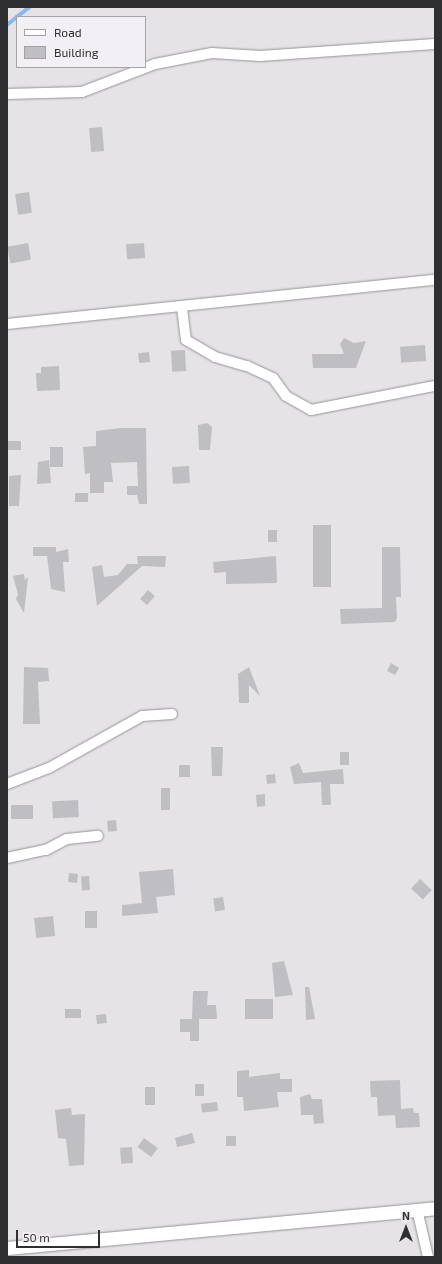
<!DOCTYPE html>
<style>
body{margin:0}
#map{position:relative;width:442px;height:1264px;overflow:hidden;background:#e6e3e7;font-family:"Exo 2",sans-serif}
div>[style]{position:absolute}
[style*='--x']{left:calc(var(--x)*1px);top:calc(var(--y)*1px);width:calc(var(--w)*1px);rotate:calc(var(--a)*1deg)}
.stream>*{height:3.5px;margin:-1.75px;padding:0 1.75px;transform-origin:1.75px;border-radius:1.75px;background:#8db7f1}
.building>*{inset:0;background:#bebec3;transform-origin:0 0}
.roads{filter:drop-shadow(0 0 1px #959397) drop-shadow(0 0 1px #959397)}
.minor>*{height:10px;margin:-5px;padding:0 5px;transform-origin:5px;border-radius:5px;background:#fff}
.tertiary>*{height:13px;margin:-6.5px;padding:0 6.5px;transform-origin:6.5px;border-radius:6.5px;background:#fff}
span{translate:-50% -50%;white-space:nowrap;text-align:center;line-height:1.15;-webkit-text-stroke:3px #f3f0f5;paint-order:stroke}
.frame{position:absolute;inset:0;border:8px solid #2f2e30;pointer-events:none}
.legend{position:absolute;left:16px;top:16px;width:130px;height:52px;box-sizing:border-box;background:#f3f0f5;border:1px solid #a5a2a6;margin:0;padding:5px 7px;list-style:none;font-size:12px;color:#2f2e30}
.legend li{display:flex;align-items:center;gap:8px;height:20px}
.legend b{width:20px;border:1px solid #a5a2a6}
.north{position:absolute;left:386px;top:1208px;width:40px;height:40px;-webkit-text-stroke:3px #f3f0f5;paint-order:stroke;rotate:0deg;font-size:11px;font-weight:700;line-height:16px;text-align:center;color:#2f2e30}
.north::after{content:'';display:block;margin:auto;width:14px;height:18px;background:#2f2e30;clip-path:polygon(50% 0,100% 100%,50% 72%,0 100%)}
.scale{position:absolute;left:16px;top:1230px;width:84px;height:18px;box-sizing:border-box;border:2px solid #2f2e30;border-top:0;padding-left:5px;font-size:12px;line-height:14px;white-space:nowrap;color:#2f2e30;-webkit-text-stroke:3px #f3f0f5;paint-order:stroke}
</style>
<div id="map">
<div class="stream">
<i style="--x:17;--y:17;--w:16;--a:-38"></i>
<i style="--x:7;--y:25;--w:13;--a:-39"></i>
</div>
<div class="building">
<i style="left:102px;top:127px;width:24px;height:13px;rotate:85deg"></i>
<i style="left:29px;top:192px;width:21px;height:14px;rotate:82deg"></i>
<i style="left:28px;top:243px;width:17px;height:21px;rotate:80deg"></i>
<i style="left:144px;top:243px;width:15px;height:18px;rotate:86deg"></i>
<i style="clip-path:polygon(344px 338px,354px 343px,366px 341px,356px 368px,313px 368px,312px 354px,344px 354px,340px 344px)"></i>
<i style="left:425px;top:345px;width:16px;height:25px;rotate:86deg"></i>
<i style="left:185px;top:350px;width:21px;height:14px;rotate:87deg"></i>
<i style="left:149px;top:352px;width:10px;height:11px;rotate:84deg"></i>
<i style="clip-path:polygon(59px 366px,60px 390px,37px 391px,36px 373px,41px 373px,41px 367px)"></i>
<i style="clip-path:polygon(207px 423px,212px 427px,210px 450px,199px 450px,198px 425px)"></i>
<i style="clip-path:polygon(121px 428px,146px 428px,147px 504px,139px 504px,137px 495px,127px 495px,127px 486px,138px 486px,137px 462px,111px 463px,113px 482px,104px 482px,104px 493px,90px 493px,90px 473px,85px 474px,83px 447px,96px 446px,96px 431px)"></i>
<i style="left:7px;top:441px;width:14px;height:9px"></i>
<i style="left:50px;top:447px;width:13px;height:20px"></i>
<i style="clip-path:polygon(49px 460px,51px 483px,37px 484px,38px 462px)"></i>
<i style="left:189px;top:466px;width:17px;height:17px;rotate:87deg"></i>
<i style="clip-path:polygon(21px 475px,19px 506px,9px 506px,9px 476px)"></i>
<i style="left:88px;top:493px;width:9px;height:13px;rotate:90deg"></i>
<i style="left:313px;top:525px;width:18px;height:62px"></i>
<i style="left:268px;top:530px;width:9px;height:12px"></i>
<i style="clip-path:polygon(33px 547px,56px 547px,56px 552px,68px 549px,69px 562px,63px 562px,65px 592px,51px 589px,47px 556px,33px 556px)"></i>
<i style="clip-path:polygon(382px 547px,400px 547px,401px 597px,396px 597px,397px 618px,395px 622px,341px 624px,340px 609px,382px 608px)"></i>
<i style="clip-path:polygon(137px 556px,166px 556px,165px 567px,142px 566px,97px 606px,92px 567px,102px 565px,104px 577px,118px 575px,127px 564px,138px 564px)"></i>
<i style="clip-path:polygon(276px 556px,277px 583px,226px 584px,226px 572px,214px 573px,213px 562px)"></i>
<i style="clip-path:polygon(24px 574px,25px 580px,28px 577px,24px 613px,16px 599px,18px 594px,13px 576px)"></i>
<i style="left:148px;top:590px;width:9px;height:12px;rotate:41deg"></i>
<i style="clip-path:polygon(391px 663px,399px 668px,395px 675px,387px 671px)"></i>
<i style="clip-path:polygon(24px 667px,48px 668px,49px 681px,38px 682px,40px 724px,23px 724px)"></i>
<i style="clip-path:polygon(249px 667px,260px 696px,249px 685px,249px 703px,239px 703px,238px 674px)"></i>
<i style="clip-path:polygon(211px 747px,223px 747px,222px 776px,212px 776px)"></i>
<i style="left:340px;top:752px;width:9px;height:13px"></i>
<i style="clip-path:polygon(299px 763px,303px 773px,343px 769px,344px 784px,330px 784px,331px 805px,322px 805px,321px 782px,294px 784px,290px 767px)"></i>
<i style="left:179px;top:765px;width:11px;height:12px"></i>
<i style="left:275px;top:774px;width:9px;height:9px;rotate:84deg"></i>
<i style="left:161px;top:788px;width:9px;height:22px"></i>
<i style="clip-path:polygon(265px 794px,265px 806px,257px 807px,256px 795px)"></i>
<i style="left:78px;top:800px;width:17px;height:26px;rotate:87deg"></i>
<i style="left:33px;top:805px;width:14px;height:22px;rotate:90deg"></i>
<i style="left:116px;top:820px;width:11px;height:9px;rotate:85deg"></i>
<i style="clip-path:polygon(173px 869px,175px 895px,156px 897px,158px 913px,122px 916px,122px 905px,142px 903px,139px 872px)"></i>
<i style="left:69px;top:873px;width:9px;height:9px;rotate:6deg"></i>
<i style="left:89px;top:876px;width:14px;height:8px;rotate:86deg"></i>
<i style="left:420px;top:879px;width:16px;height:13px;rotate:43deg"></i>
<i style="left:223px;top:897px;width:13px;height:10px;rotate:81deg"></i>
<i style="left:85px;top:911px;width:12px;height:17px"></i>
<i style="left:53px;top:916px;width:20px;height:19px;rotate:84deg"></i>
<i style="clip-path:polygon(284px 961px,293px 995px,275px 997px,272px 963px)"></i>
<i style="clip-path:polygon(305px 987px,309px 987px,315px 1019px,306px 1020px)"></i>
<i style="clip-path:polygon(193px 991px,208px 991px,207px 1005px,216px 1005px,217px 1019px,199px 1019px,199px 1041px,190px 1041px,190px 1032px,180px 1032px,180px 1019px,192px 1019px)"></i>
<i style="left:245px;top:999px;width:28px;height:20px"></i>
<i style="left:65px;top:1009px;width:16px;height:9px"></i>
<i style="left:106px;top:1014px;width:9px;height:10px;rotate:84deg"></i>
<i style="clip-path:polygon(249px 1070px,249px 1077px,280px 1073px,280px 1079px,292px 1079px,292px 1092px,277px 1092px,279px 1107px,244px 1111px,243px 1097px,237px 1097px,237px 1071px)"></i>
<i style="clip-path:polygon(400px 1080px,401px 1109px,413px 1108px,414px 1113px,419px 1113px,420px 1127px,396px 1128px,395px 1115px,378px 1116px,377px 1097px,371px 1097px,370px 1081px)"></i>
<i style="left:195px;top:1084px;width:9px;height:12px"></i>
<i style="left:145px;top:1087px;width:10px;height:18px"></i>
<i style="clip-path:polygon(310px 1094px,312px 1099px,322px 1099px,324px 1123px,314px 1124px,313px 1115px,301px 1115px,300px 1097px)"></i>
<i style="left:217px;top:1102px;width:9px;height:16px;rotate:84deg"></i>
<i style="clip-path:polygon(71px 1108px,72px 1115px,85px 1114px,84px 1165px,69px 1166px,66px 1139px,58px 1138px,55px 1110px)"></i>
<i style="clip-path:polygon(192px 1133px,195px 1143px,177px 1147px,175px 1138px)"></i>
<i style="left:226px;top:1136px;width:10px;height:10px"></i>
<i style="left:144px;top:1138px;width:17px;height:11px;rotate:36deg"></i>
<i style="left:132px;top:1147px;width:16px;height:12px;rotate:86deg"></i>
</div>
<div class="roads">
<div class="minor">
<i style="--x:7;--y:94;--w:75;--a:-1.5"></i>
<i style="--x:82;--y:92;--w:78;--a:-21"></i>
<i style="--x:155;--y:64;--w:58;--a:-10.9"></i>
<i style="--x:212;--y:53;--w:48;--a:3.6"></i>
<i style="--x:260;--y:56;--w:175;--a:-3.9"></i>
<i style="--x:182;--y:308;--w:32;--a:83"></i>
<i style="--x:186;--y:340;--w:34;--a:30"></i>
<i style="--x:215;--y:357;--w:33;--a:16"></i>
<i style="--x:247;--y:366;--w:29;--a:25"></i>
<i style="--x:273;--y:378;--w:22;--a:54"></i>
<i style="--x:286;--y:396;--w:29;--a:29"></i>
<i style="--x:311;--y:410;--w:126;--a:-11"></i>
<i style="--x:7;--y:324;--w:430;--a:-5.9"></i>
<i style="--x:7;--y:784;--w:45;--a:-20.9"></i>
<i style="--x:49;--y:768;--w:107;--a:-29.2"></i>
<i style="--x:142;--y:716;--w:30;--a:-4"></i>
<i style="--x:7;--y:858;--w:40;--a:-12"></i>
<i style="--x:46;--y:850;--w:24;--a:-28"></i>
<i style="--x:67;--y:839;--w:31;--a:-6"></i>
<i style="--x:417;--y:1209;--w:49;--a:77.1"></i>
</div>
<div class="tertiary">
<i style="--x:7;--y:1248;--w:430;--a:-5.3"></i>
</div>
</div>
<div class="frame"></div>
<ul class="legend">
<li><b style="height:5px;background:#fff"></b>Road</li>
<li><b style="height:11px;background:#bebec3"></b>Building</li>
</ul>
<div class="north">N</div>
<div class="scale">50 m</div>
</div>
